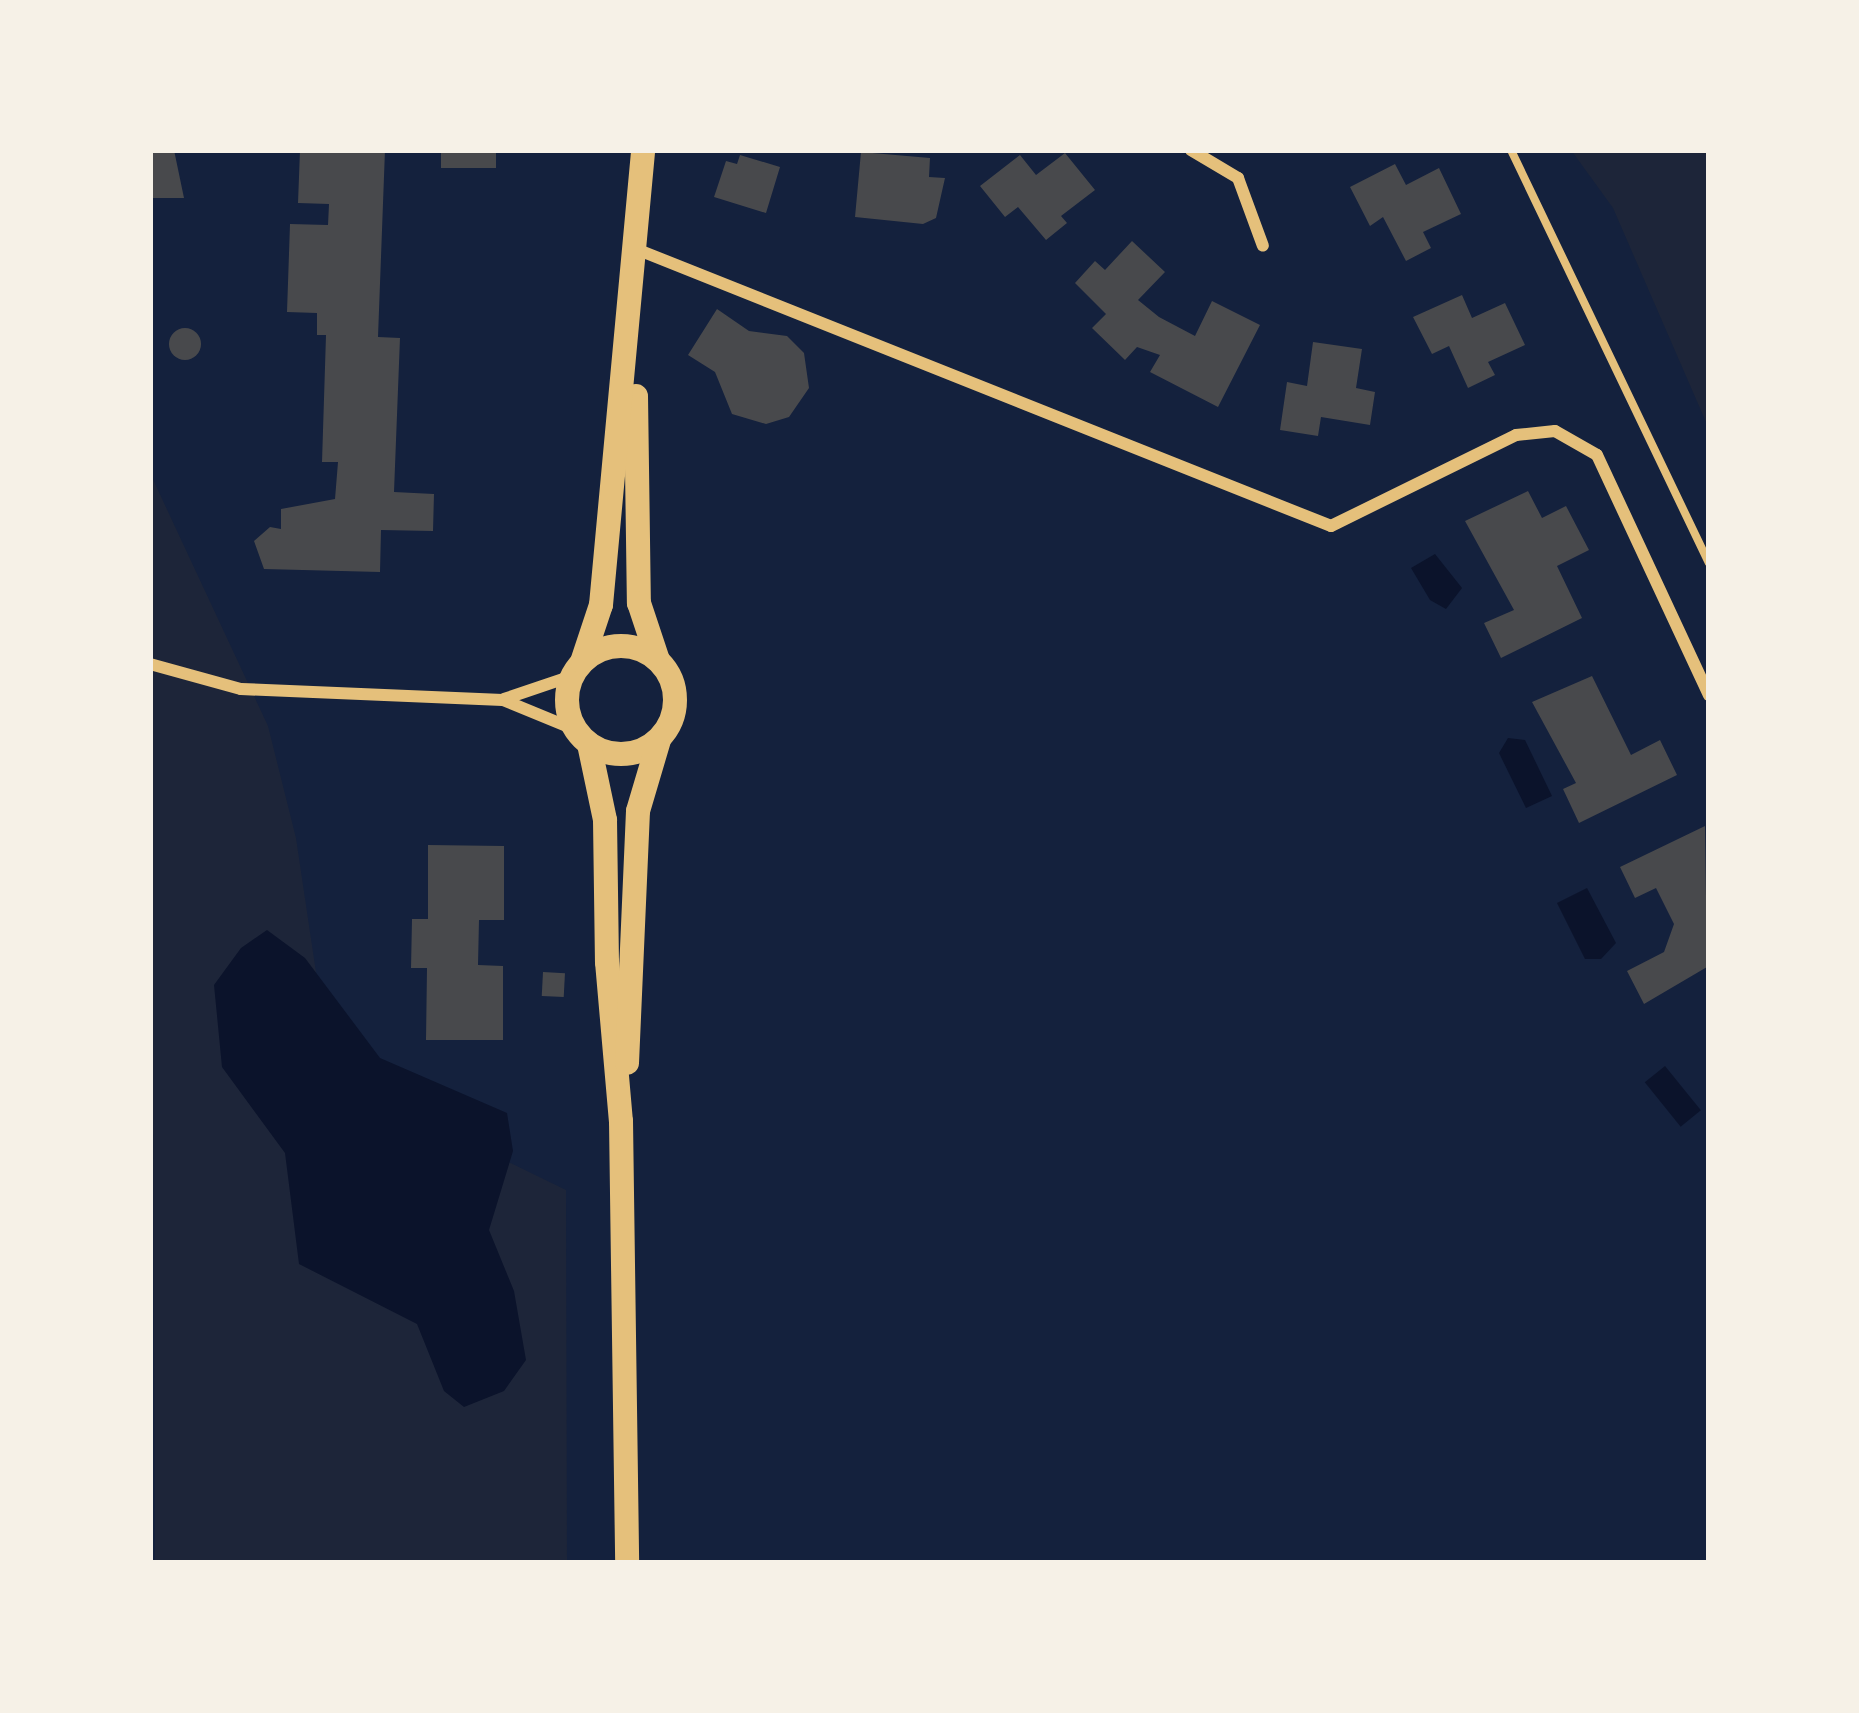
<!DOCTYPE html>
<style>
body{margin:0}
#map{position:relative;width:1859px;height:1713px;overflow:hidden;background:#14213d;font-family:"Space Grotesk",sans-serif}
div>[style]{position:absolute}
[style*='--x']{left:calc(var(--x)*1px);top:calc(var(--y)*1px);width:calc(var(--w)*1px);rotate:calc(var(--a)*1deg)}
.green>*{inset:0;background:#1d2539}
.water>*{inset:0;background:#0b132b;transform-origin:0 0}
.building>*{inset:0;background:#48494c;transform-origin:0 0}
.round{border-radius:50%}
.path>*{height:8px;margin:-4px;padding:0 4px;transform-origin:4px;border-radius:4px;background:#e5c07b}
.minor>*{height:12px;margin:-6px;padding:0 6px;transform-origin:6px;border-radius:6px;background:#e5c07b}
.secondary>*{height:24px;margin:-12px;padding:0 12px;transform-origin:12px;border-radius:12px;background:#e5c07b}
.secondary>.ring{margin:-12px;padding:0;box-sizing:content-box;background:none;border:24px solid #e5c07b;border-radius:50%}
span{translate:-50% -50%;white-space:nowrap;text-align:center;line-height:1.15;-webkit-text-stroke:9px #f6f1e7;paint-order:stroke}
.frame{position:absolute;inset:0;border:153px solid #f6f1e7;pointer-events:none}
</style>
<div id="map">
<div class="green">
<i style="clip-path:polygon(1571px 150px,1709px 150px,1709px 429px,1613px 208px)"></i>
<i style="clip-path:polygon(150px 473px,268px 726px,296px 838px,324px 1026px,391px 1105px,566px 1190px,567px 1563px,155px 1563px)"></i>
</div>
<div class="water">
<i style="clip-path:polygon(1435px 554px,1462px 588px,1446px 609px,1430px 600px,1411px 568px)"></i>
<i style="clip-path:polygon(1508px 738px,1525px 740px,1552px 796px,1526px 808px,1499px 753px)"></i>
<i style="clip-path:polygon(1587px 888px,1616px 943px,1601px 959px,1585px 959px,1557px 903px)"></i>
<i style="clip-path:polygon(267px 930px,305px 958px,380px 1058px,507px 1113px,513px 1151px,489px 1230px,514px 1291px,526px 1360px,504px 1391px,464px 1407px,444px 1391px,417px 1324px,299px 1264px,285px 1153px,222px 1067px,214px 985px,241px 948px)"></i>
<i style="left:1665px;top:1066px;width:57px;height:26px;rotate:51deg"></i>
</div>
<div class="building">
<i style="clip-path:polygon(150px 150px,174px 150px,184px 198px,150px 198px)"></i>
<i style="clip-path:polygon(300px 150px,385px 150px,378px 337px,400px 338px,394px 492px,434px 494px,433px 531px,381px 530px,380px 572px,264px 569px,254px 541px,270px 527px,281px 529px,281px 509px,335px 499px,338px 462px,322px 462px,326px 335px,317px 335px,317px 313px,287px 312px,290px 224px,328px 225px,329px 204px,298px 203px)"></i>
<i style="left:441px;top:150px;width:55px;height:18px"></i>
<i style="clip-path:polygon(861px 152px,930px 158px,929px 177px,945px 178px,936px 218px,923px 224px,855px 217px)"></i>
<i style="clip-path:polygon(1065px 153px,1095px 190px,1061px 216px,1067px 223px,1046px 240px,1018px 207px,1005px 217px,980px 186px,1020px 155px,1036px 175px)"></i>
<i style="clip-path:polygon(740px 155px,780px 167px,766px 213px,714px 197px,726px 161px,737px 164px)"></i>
<i style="clip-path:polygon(1395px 164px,1406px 185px,1439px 168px,1461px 214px,1423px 232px,1431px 248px,1406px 261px,1383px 217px,1370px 226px,1350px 187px)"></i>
<i style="clip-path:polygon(1132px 241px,1165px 272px,1138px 300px,1159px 317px,1195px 336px,1212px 301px,1260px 325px,1218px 407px,1150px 372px,1160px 355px,1137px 347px,1125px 360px,1092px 328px,1106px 314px,1075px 283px,1095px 261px,1105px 270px)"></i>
<i style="clip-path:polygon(1462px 295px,1472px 318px,1505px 303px,1525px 345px,1488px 362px,1495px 375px,1468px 388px,1449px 346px,1432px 354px,1413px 317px)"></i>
<i style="clip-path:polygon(717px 309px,749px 331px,787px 336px,804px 353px,809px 388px,789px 417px,766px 424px,732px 414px,715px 372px,688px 355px)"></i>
<i class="round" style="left:169px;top:328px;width:32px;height:32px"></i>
<i style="clip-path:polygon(1313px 342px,1362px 349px,1356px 388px,1375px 392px,1370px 425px,1321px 417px,1318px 436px,1280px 430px,1287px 382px,1307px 386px)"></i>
<i style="clip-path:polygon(1528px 491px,1542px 518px,1566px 506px,1589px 550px,1557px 566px,1582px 618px,1501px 658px,1484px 623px,1514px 610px,1465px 521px)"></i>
<i style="clip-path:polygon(1592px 676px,1631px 755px,1660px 740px,1677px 775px,1579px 823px,1563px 789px,1576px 783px,1532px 702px)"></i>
<i style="clip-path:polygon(1705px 826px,1707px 967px,1644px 1004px,1627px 971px,1664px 952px,1674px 924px,1656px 888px,1635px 898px,1620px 867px)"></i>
<i style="clip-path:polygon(428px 845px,504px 846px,504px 920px,479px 920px,478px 965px,503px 966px,503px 1040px,426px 1040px,427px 968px,411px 968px,412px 919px,428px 919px)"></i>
<i style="left:543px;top:972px;width:22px;height:24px;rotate:3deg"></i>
</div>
<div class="path">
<i style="--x:1511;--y:150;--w:458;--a:64.4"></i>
</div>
<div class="minor">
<i style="--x:1191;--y:150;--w:55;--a:30.8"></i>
<i style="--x:1238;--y:178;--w:72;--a:69.8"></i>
<i style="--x:636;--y:249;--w:748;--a:21.73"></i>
<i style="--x:1331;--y:526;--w:206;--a:-26.2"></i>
<i style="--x:1516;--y:435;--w:39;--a:-6"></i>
<i style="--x:1555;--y:431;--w:48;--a:29.7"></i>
<i style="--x:1597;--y:455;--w:265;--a:65"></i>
<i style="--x:150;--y:664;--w:94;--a:15.4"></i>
<i style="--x:241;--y:689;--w:262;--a:2.4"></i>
<i style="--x:503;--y:700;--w:79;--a:22.3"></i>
<i style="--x:504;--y:699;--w:72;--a:-18.7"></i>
</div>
<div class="secondary">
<i style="--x:636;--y:396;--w:207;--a:89.2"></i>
<i style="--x:639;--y:603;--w:60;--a:71.6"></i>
<i class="ring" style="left:567px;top:646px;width:84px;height:84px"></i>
<i style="--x:582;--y:662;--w:60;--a:-71.6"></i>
<i style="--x:601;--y:605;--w:457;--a:-84.7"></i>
<i style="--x:589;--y:744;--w:78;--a:78.1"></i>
<i style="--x:605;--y:820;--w:142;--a:89.2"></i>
<i style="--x:607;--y:962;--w:160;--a:85"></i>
<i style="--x:621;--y:1121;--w:442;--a:89.2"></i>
<i style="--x:627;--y:1063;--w:252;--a:-87.5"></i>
<i style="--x:638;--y:811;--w:74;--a:-73.5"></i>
</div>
<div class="frame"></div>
</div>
